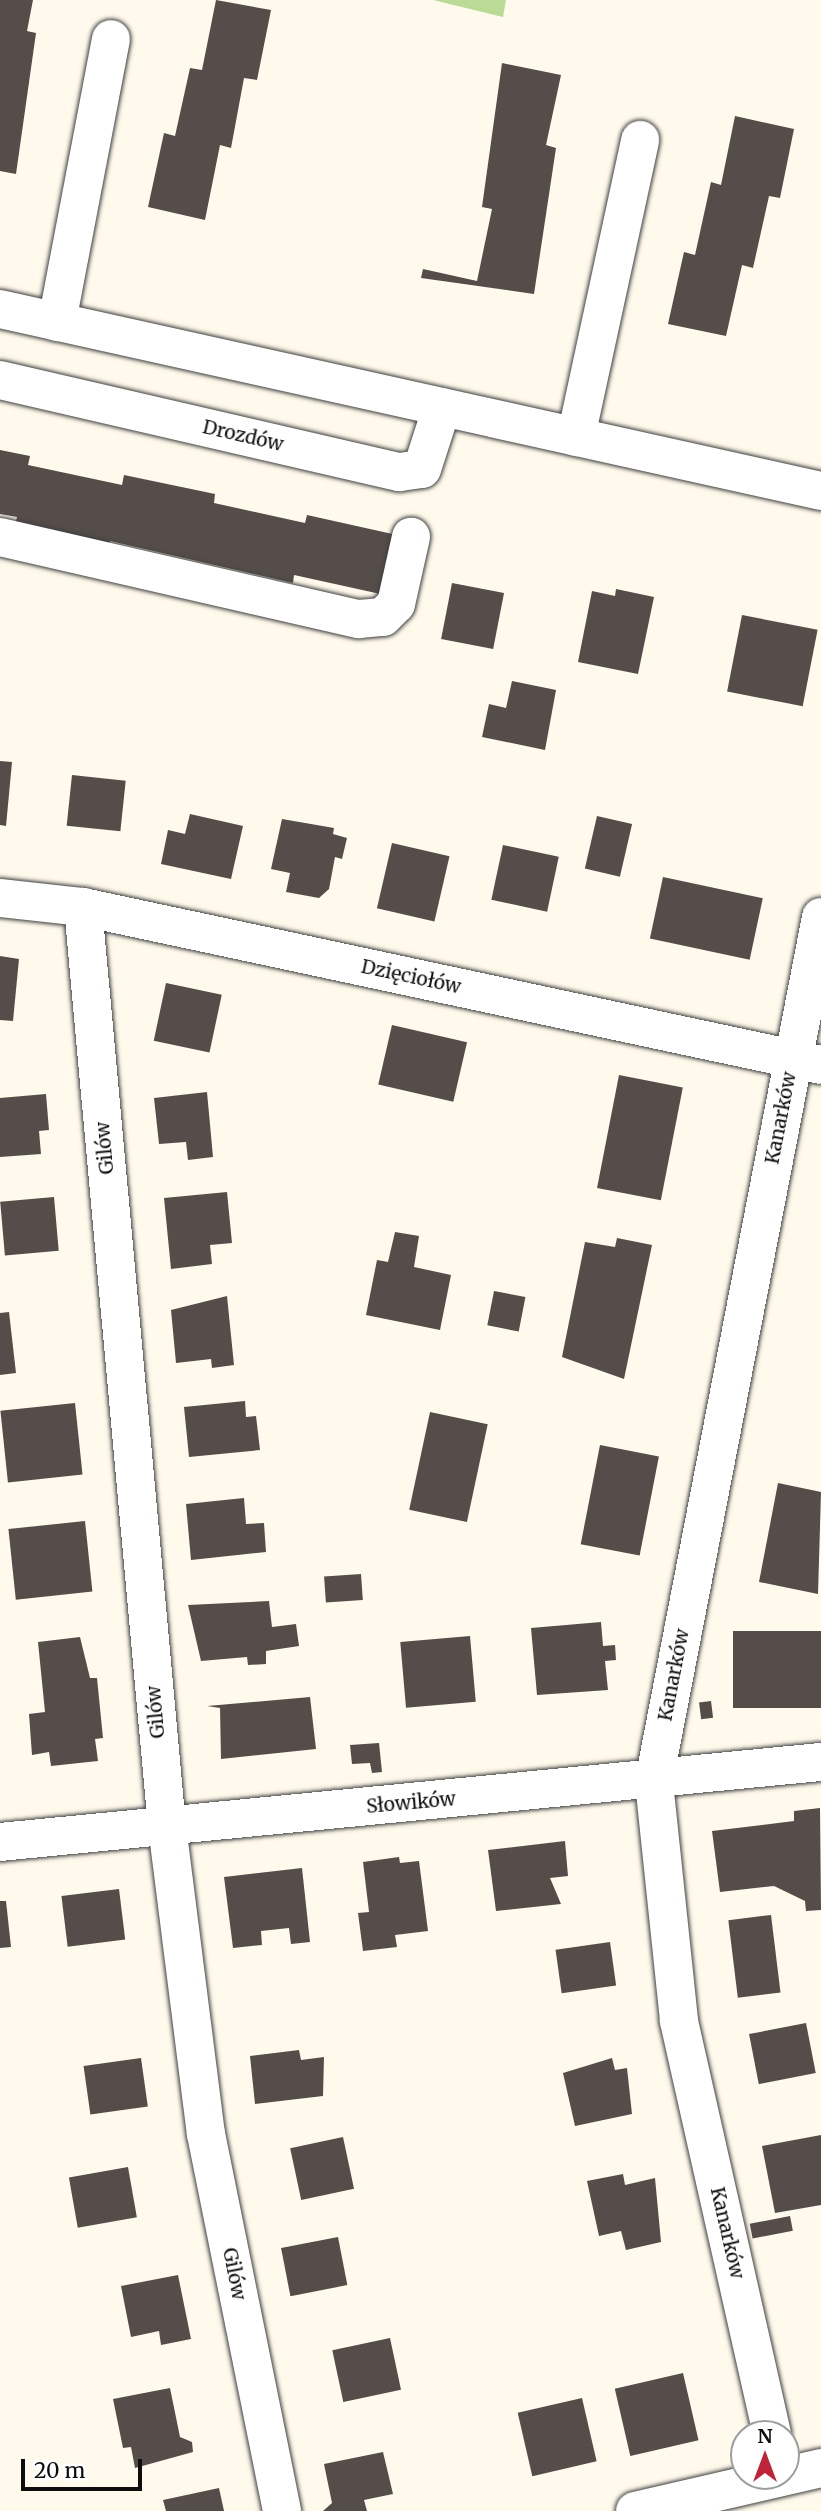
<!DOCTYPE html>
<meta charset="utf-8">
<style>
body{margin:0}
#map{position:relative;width:821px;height:2511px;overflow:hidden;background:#fffaec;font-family:Merriweather,serif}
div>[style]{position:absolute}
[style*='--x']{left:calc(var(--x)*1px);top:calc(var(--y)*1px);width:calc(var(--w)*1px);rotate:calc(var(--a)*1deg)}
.forest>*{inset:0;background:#badb95}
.building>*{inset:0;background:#554d49;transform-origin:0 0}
.roads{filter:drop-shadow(0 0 2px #404040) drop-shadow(0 0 2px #404040)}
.minor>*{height:38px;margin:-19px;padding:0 19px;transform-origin:19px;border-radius:19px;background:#fff}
span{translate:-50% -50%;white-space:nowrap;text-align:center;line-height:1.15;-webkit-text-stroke:7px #fff;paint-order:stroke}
.street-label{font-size:19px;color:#0d0d0d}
.north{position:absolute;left:730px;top:2420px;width:70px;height:70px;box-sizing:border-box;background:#fff;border:2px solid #9e9e9e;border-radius:50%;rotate:0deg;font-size:19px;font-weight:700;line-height:28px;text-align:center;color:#0d0d0d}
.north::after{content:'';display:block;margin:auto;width:24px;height:32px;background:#be2338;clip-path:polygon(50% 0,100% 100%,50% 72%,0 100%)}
.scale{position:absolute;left:21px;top:2459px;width:121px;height:32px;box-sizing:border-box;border:4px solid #0d0d0d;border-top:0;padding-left:9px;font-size:21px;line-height:24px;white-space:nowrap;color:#0d0d0d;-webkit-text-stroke:5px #fff;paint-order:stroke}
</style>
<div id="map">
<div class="forest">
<i style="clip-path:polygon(433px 0,506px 0,503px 17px)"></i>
</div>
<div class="building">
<i style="clip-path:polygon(0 0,33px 0,27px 31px,36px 33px,16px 174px,0 171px)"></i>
<i style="clip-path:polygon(216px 0,271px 10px,257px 80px,244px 78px,231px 148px,220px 145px,205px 220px,148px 207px,164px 133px,175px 136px,190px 68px,202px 70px)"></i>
<i style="clip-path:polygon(502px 63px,561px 75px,546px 145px,556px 148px,534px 294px,421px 278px,423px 269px,477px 281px,492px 209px,482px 207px)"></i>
<i style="clip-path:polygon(735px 116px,794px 129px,780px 198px,769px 196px,753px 268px,742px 265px,726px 336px,668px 324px,684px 252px,695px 255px,711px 182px,721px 185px)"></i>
<i style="clip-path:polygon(0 450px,30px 456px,28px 465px,122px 485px,124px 475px,215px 494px,214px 503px,305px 523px,307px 515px,397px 535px,385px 595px,294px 575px,293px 583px,110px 541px,108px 549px,14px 529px,17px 517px,0 514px)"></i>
<i style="left:452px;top:583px;width:53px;height:57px;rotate:11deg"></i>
<i style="clip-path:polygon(616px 589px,654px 597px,638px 674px,578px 662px,592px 591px,615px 596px)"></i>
<i style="left:742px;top:615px;width:77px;height:78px;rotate:11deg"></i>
<i style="clip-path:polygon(512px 681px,556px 690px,545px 750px,482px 737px,489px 704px,506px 708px)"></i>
<i style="clip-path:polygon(0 761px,12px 762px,6px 826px,0 825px)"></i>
<i style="left:72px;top:775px;width:54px;height:51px;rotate:6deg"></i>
<i style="clip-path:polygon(190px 814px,243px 826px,231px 879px,161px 864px,168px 830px,185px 834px)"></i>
<i style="left:597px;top:816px;width:36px;height:54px;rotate:13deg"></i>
<i style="clip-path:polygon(282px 819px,334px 828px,333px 834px,347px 838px,342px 859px,335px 857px,329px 889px,319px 898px,286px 892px,290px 873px,271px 869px)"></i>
<i style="left:392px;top:843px;width:59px;height:67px;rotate:13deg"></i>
<i style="left:503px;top:845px;width:57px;height:56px;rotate:12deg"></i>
<i style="left:663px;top:877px;width:102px;height:63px;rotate:12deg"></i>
<i style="clip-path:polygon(0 956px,19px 959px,13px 1021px,0 1020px)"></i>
<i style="left:166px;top:983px;width:57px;height:59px;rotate:12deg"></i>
<i style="left:392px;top:1025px;width:77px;height:61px;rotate:13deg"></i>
<i style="left:619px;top:1075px;width:65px;height:115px;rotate:11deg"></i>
<i style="clip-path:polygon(207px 1092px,213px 1157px,188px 1160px,186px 1142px,159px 1144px,154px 1098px)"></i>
<i style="clip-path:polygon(46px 1094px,49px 1130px,39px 1131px,41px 1154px,0 1157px,0 1098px)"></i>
<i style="clip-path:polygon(227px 1192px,232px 1243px,210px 1245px,212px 1264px,171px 1269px,164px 1198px)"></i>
<i style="left:54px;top:1197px;width:54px;height:54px;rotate:85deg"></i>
<i style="clip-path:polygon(395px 1232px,419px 1236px,414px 1267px,451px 1275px,440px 1330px,366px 1315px,377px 1260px,388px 1262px)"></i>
<i style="clip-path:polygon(617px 1238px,652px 1245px,624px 1379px,562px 1357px,585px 1242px,615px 1247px)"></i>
<i style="left:494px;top:1291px;width:32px;height:35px;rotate:11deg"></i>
<i style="clip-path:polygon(227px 1296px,234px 1365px,212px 1368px,211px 1359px,176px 1363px,171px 1310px)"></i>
<i style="clip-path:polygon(9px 1312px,16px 1373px,0 1375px,0 1313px)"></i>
<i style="clip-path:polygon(245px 1401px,246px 1417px,256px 1416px,260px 1450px,189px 1457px,184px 1407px)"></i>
<i style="left:75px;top:1403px;width:72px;height:75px;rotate:84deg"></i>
<i style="left:430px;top:1412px;width:59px;height:100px;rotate:12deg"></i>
<i style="left:600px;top:1445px;width:60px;height:101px;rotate:11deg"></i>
<i style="clip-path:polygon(778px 1483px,821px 1492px,818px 1594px,759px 1582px)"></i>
<i style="clip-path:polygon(244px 1498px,246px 1524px,264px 1523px,266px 1552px,191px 1560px,186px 1504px)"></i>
<i style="left:85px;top:1521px;width:71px;height:77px;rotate:84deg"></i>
<i style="left:361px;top:1574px;width:26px;height:37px;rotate:86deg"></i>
<i style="clip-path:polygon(269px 1601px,272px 1627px,296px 1624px,299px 1646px,266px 1651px,266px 1664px,248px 1665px,247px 1657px,201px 1661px,188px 1605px)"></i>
<i style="clip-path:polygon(601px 1622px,603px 1646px,615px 1645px,616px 1660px,605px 1661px,608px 1690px,537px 1695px,531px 1628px)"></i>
<i style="left:821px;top:1631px;width:77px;height:88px;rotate:90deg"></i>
<i style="left:470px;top:1636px;width:66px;height:70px;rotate:85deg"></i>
<i style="clip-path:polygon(80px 1637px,90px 1678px,97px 1678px,103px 1738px,95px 1739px,98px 1761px,51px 1766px,49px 1752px,32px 1755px,29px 1714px,45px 1712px,38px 1642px)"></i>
<i style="clip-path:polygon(310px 1697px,316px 1749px,221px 1759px,220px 1708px,207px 1706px)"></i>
<i style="left:711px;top:1701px;width:17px;height:12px;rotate:83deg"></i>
<i style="clip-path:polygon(379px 1743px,382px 1772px,372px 1773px,370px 1763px,352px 1764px,350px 1745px)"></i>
<i style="clip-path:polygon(820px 1808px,821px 1910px,806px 1911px,805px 1901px,774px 1886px,720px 1892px,712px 1831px,794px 1821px,794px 1811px)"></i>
<i style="clip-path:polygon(565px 1841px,568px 1876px,550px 1878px,561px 1904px,496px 1911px,488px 1850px)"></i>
<i style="clip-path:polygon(399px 1857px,400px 1863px,419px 1861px,428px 1931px,395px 1935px,397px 1947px,363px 1951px,358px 1913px,369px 1912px,363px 1862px)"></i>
<i style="clip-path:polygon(302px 1868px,310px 1942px,291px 1944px,289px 1928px,261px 1931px,262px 1945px,233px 1948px,224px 1877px)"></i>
<i style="left:119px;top:1889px;width:51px;height:58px;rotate:83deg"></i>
<i style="clip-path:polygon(0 1901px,6px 1901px,11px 1947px,0 1948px)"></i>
<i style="left:771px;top:1915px;width:78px;height:43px;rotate:83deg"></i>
<i style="left:610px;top:1942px;width:44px;height:55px;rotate:82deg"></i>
<i style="left:806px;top:2023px;width:51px;height:58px;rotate:79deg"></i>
<i style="clip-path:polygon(299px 2050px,301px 2060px,324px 2057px,323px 2096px,255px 2104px,250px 2056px)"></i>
<i style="left:141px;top:2058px;width:49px;height:58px;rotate:82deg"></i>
<i style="clip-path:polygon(612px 2058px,615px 2070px,627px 2068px,632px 2114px,575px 2126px,563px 2073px)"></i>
<i style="clip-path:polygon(821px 2135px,821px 2205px,775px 2213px,762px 2146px)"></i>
<i style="left:343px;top:2137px;width:53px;height:54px;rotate:78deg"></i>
<i style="left:128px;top:2167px;width:51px;height:60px;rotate:80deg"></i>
<i style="clip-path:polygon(623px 2174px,625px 2185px,655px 2178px,661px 2242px,626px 2250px,621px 2231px,599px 2236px,587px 2181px)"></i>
<i style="left:790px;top:2216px;width:15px;height:41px;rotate:79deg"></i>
<i style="left:338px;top:2237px;width:49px;height:58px;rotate:79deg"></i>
<i style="clip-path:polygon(178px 2275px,191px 2339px,161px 2345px,159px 2331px,131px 2337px,121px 2286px)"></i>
<i style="left:390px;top:2338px;width:53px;height:59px;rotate:78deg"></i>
<i style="left:683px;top:2373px;width:69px;height:70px;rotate:77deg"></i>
<i style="clip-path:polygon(170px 2388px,180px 2437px,192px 2442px,193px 2452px,135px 2468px,131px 2447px,123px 2448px,113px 2399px)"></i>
<i style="left:582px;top:2398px;width:65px;height:66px;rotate:77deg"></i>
<i style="clip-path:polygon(383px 2452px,393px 2494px,364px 2500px,367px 2511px,323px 2511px,332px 2503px,324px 2464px)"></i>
<i style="clip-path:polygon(219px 2488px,224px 2511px,166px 2511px,163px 2500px)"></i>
</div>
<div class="roads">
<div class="minor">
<i style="--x:0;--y:309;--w:841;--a:12.5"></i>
<i style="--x:57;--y:322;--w:288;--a:-79.2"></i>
<i style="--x:0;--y:380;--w:410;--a:13"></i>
<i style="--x:400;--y:472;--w:22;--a:-8"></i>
<i style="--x:422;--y:469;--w:65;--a:-72.1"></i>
<i style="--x:576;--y:437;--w:304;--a:-77.8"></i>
<i style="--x:0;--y:537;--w:368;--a:12.9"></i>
<i style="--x:359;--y:619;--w:24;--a:-5"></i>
<i style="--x:383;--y:617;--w:18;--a:-45"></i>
<i style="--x:396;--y:604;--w:69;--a:-77.4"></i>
<i style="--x:0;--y:898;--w:83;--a:6.2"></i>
<i style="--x:83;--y:907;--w:755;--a:12.08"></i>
<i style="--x:83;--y:907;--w:923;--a:84.78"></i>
<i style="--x:167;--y:1826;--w:310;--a:82.8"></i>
<i style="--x:206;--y:2134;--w:385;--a:78.6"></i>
<i style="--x:0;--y:1842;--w:825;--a:-5.57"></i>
<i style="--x:772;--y:2434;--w:424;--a:-102.7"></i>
<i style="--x:679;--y:2020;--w:240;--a:-96"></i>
<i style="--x:654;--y:1781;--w:880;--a:-79.06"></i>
<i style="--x:635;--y:2511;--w:191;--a:-13"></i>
</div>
</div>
<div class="street-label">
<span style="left:243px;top:436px;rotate:13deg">Drozdów</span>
<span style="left:411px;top:977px;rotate:12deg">Dzięciołów</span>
<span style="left:781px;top:1118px;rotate:-79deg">Kanarków</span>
<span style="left:105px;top:1148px;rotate:-95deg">Gilów</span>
<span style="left:674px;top:1675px;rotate:-79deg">Kanarków</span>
<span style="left:156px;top:1712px;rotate:-95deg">Gilów</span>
<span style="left:411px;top:1803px;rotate:-5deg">Słowików</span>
<span style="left:727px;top:2233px;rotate:77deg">Kanarków</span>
<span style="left:234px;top:2274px;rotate:79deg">Gilów</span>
</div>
<div class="north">N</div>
<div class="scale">20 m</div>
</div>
